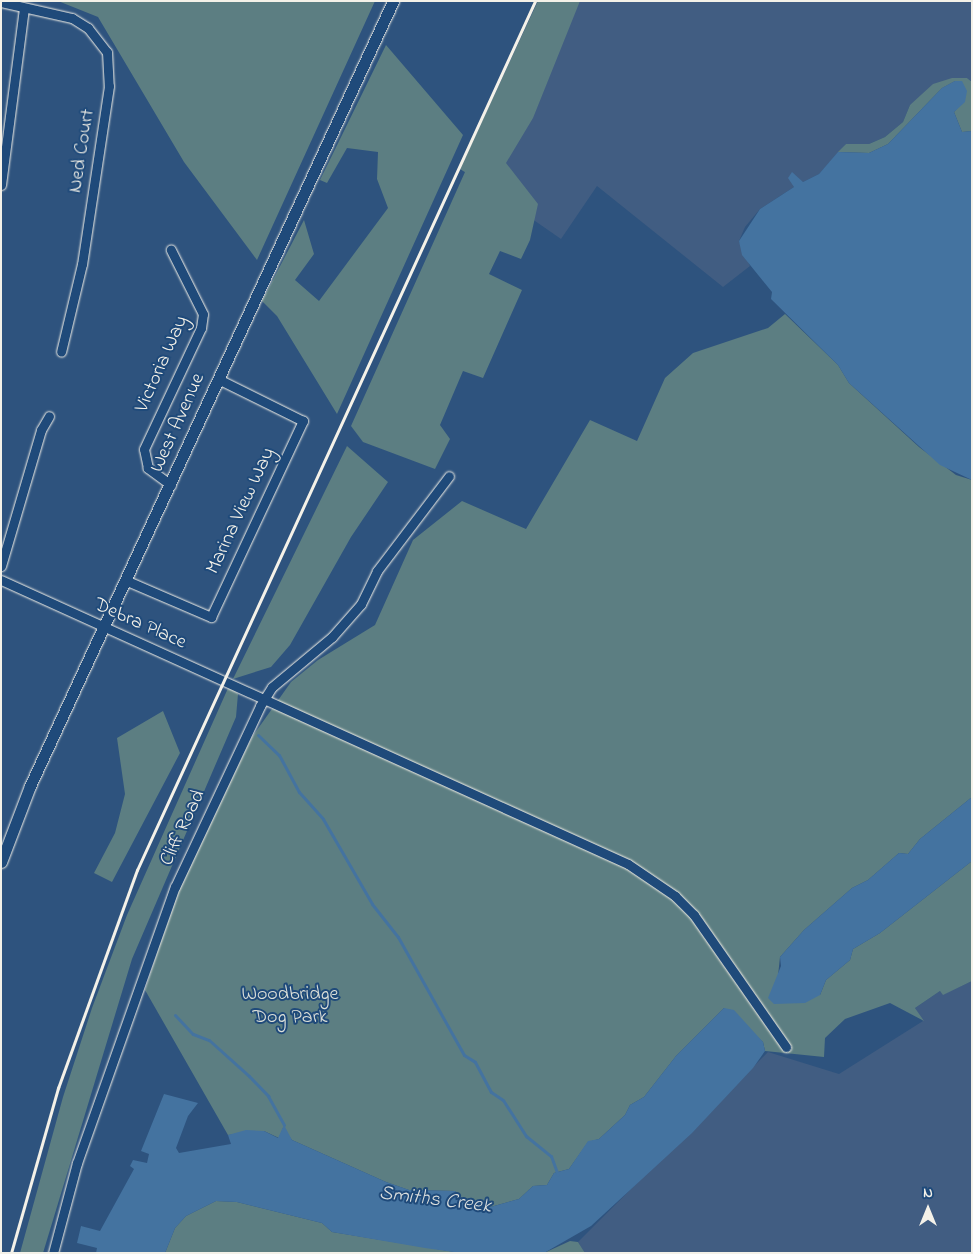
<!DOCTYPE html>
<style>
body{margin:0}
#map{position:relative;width:973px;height:1254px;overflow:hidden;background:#2e537e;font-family:"Indie Flower",sans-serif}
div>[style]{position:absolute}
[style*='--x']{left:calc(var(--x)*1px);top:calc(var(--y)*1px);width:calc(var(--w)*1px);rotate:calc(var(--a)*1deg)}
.built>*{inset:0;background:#415d82}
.green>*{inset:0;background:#5c7e82}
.water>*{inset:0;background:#4473a0}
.stream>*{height:3px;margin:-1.5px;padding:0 1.5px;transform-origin:1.5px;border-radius:1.5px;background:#4473a0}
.roads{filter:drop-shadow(0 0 1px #f4f1e8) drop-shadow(0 0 1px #f4f1e8)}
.minor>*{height:9px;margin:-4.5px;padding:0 4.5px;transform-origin:4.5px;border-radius:4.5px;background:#1f4a7a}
.tertiary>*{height:11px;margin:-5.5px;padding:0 5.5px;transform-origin:5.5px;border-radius:5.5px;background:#1f4a7a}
.rail>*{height:3px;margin:-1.5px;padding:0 1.5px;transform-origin:1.5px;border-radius:1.5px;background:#f4f1e8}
span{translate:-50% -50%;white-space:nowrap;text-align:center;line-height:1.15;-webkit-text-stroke:4px #1f4a7a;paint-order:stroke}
.street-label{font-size:20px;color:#f4f1e8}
.park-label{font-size:20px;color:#dde0d9}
.water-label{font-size:21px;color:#dadedd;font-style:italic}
.frame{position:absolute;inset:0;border:2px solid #f4f1e8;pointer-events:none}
.north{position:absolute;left:903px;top:1184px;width:50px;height:50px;-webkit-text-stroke:4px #1f4a7a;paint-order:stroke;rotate:0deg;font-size:14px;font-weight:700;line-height:20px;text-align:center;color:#f4f1e8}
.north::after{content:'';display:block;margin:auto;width:18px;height:22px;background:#f4f1e8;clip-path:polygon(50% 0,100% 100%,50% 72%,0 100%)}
</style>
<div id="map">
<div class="built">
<i style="clip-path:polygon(538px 1px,972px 1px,972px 82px,967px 78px,910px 105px,903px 122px,885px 137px,869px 144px,846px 144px,819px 174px,803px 182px,793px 180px,794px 187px,760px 209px,745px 227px,739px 241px,750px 266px,723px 287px,597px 186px,561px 239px,460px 169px)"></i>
<i style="clip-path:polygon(972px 981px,972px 1253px,585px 1253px,578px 1242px,768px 1052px,839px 1074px,923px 1021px,915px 1008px,940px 991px,944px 994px)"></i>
</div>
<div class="green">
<i style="clip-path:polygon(58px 1px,375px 1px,257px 260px,184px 162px,98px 17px)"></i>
<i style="clip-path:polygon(538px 1px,580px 1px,533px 118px,506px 163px,538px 204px,530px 240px,521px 259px,500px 251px,489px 274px,522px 290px,483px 378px,463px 371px,440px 425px,450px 439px,435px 469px,363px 442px,351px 426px,465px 172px,460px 169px)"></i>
<i style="clip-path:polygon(386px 45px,463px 135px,337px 414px,277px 316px,262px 301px,304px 220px,314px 254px,295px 280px,319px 301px,388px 208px,377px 179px,378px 152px,347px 148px,327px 183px,320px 180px)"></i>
<i style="clip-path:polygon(952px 78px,967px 78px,972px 82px,972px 131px,962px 132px,954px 112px,961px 104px,955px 81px,942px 88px,888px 144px,869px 153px,838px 152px,846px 144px,869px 144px,885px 137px,903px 122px,910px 105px,933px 84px)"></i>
<i style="clip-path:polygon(785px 314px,838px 365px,849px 383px,919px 447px,956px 475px,972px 480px,972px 797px,920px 839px,908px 854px,899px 853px,868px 880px,852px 888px,804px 930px,780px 957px,778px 976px,820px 995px,826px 980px,850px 960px,853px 949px,880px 933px,972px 861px,972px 981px,943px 995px,940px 991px,915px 1008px,924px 1021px,890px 1003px,845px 1019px,825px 1038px,824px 1057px,765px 1051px,763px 1042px,724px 1008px,676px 1056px,644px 1097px,630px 1105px,625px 1115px,599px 1139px,588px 1142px,569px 1169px,554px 1173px,547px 1185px,533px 1186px,519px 1199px,487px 1208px,472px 1208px,455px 1191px,409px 1190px,386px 1182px,292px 1140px,283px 1128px,279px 1138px,264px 1131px,228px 1135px,145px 990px,178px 889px,252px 737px,291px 682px,318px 660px,375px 625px,413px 540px,462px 501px,526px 529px,590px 420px,637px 441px,665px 378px,693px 353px,768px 328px)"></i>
<i style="clip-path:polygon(347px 446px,388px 482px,351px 537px,290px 645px,271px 667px,233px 679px)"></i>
<i style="clip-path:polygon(229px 686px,238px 694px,236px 717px,132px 959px,43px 1253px,20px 1253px,63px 1097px,92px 1008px,127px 915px)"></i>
<i style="clip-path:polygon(163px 711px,180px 753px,112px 882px,94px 873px,115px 833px,125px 794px,117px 738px)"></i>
<i style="clip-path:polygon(216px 1201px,237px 1202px,322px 1223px,332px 1232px,461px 1253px,165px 1253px,175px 1228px,186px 1216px)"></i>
<i style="clip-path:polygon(570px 1241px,578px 1242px,585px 1253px,544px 1253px)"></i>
</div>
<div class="water">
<i style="clip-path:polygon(955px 81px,962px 81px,967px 91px,965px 102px,954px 112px,962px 132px,972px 131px,972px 480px,940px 465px,849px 383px,838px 365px,771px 299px,772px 292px,742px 255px,739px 241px,760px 209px,794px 187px,788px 178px,792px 172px,803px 182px,819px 174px,838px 152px,869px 153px,888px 144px,942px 88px)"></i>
<i style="clip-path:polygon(972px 797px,972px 861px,880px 933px,853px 949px,850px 960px,826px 980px,820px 995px,805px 1003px,774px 1004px,768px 998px,781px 966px,780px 957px,804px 930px,852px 888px,868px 880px,899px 853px,908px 854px,920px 839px)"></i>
<i style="clip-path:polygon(724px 1008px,734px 1010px,763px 1042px,765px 1051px,753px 1068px,692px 1133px,591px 1226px,544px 1253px,461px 1253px,425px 1248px,332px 1232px,322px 1223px,237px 1202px,216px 1201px,186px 1216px,175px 1228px,165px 1253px,96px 1253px,97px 1248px,77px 1243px,81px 1226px,100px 1231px,134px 1169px,130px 1166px,133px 1160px,147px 1163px,149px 1154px,141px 1151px,164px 1094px,198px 1103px,188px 1116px,176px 1148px,179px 1153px,231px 1144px,228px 1135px,246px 1130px,264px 1131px,278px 1138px,284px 1125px,292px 1140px,386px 1182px,409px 1190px,455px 1191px,472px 1208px,487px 1208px,519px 1199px,533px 1186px,547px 1185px,554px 1173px,569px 1169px,588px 1141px,599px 1139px,625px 1115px,630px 1105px,644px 1097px,676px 1056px)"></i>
</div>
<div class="stream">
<i style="--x:258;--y:735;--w:29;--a:44"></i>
<i style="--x:279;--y:755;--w:42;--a:61.6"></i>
<i style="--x:299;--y:792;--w:36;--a:48"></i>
<i style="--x:323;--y:819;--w:98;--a:60"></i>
<i style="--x:372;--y:904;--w:42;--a:51.8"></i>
<i style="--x:398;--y:937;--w:135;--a:60.8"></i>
<i style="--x:464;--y:1055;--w:13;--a:32"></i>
<i style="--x:475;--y:1062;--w:34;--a:62"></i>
<i style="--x:491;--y:1092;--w:14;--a:34"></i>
<i style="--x:503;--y:1100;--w:43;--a:57.4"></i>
<i style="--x:526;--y:1136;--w:32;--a:39"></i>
<i style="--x:551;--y:1156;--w:20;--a:70"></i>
<i style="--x:175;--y:1015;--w:26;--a:47"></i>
<i style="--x:193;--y:1034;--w:17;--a:21"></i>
<i style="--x:209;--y:1040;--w:54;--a:42"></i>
<i style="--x:249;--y:1076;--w:28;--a:46"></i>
<i style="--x:268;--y:1096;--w:33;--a:61"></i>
</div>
<div class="roads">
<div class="minor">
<i style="--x:1;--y:2;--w:73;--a:12.7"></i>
<i style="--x:72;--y:18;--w:19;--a:32"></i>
<i style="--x:88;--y:28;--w:31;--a:52"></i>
<i style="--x:107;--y:52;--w:34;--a:87"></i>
<i style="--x:109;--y:86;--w:180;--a:98.6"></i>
<i style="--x:82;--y:264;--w:90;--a:103.4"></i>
<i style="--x:1;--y:185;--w:178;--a:-82.6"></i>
<i style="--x:171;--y:485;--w:29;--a:-144"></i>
<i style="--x:148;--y:468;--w:19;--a:-102"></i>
<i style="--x:144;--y:449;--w:134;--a:-64.8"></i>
<i style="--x:201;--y:328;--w:14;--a:-82"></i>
<i style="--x:203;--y:314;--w:72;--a:-116.6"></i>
<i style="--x:1;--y:566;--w:142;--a:-73.6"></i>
<i style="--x:41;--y:430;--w:16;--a:-60"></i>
<i style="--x:1;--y:580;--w:688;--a:24.37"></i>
<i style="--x:628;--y:864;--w:57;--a:34.2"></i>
<i style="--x:675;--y:896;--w:27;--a:45"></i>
<i style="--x:694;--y:915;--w:161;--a:55.1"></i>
<i style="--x:125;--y:580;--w:94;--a:23.3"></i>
<i style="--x:211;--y:617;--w:217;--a:-64.9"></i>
<i style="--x:303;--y:421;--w:95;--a:-153.7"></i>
<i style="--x:53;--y:1253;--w:93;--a:-75.1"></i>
<i style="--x:77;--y:1163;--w:293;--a:-70.5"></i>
<i style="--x:175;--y:887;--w:200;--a:-64.8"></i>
<i style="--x:260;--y:706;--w:22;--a:-58"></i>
<i style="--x:272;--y:687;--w:78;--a:-39.8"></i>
<i style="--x:332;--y:637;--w:44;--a:-48.7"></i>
<i style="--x:361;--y:604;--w:37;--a:-64"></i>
<i style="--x:377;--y:571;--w:119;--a:-52.8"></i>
</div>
<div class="tertiary">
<i style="--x:1;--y:862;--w:81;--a:-69.1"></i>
<i style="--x:30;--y:786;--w:865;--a:-65.18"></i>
</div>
</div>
<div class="rail">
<i style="--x:11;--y:1253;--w:172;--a:-74.1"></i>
<i style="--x:58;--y:1088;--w:232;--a:-70.1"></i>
<i style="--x:137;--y:870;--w:956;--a:-65.39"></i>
</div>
<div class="street-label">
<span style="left:82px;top:151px;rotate:-81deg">Ned Court</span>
<span style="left:162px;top:364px;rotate:-66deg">Victoria Way</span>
<span style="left:178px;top:423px;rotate:-66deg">West Avenue</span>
<span style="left:241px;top:511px;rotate:-65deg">Marina View Way</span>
<span style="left:140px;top:624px;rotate:24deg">Debra Place</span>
<span style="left:183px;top:828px;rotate:-65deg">Cliff Road</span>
</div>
<div class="park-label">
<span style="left:290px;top:1006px">Woodbridge<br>Dog Park</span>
</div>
<div class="water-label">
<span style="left:435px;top:1200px;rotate:7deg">Smiths Creek</span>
</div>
<div class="frame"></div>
<div class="north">N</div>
</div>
